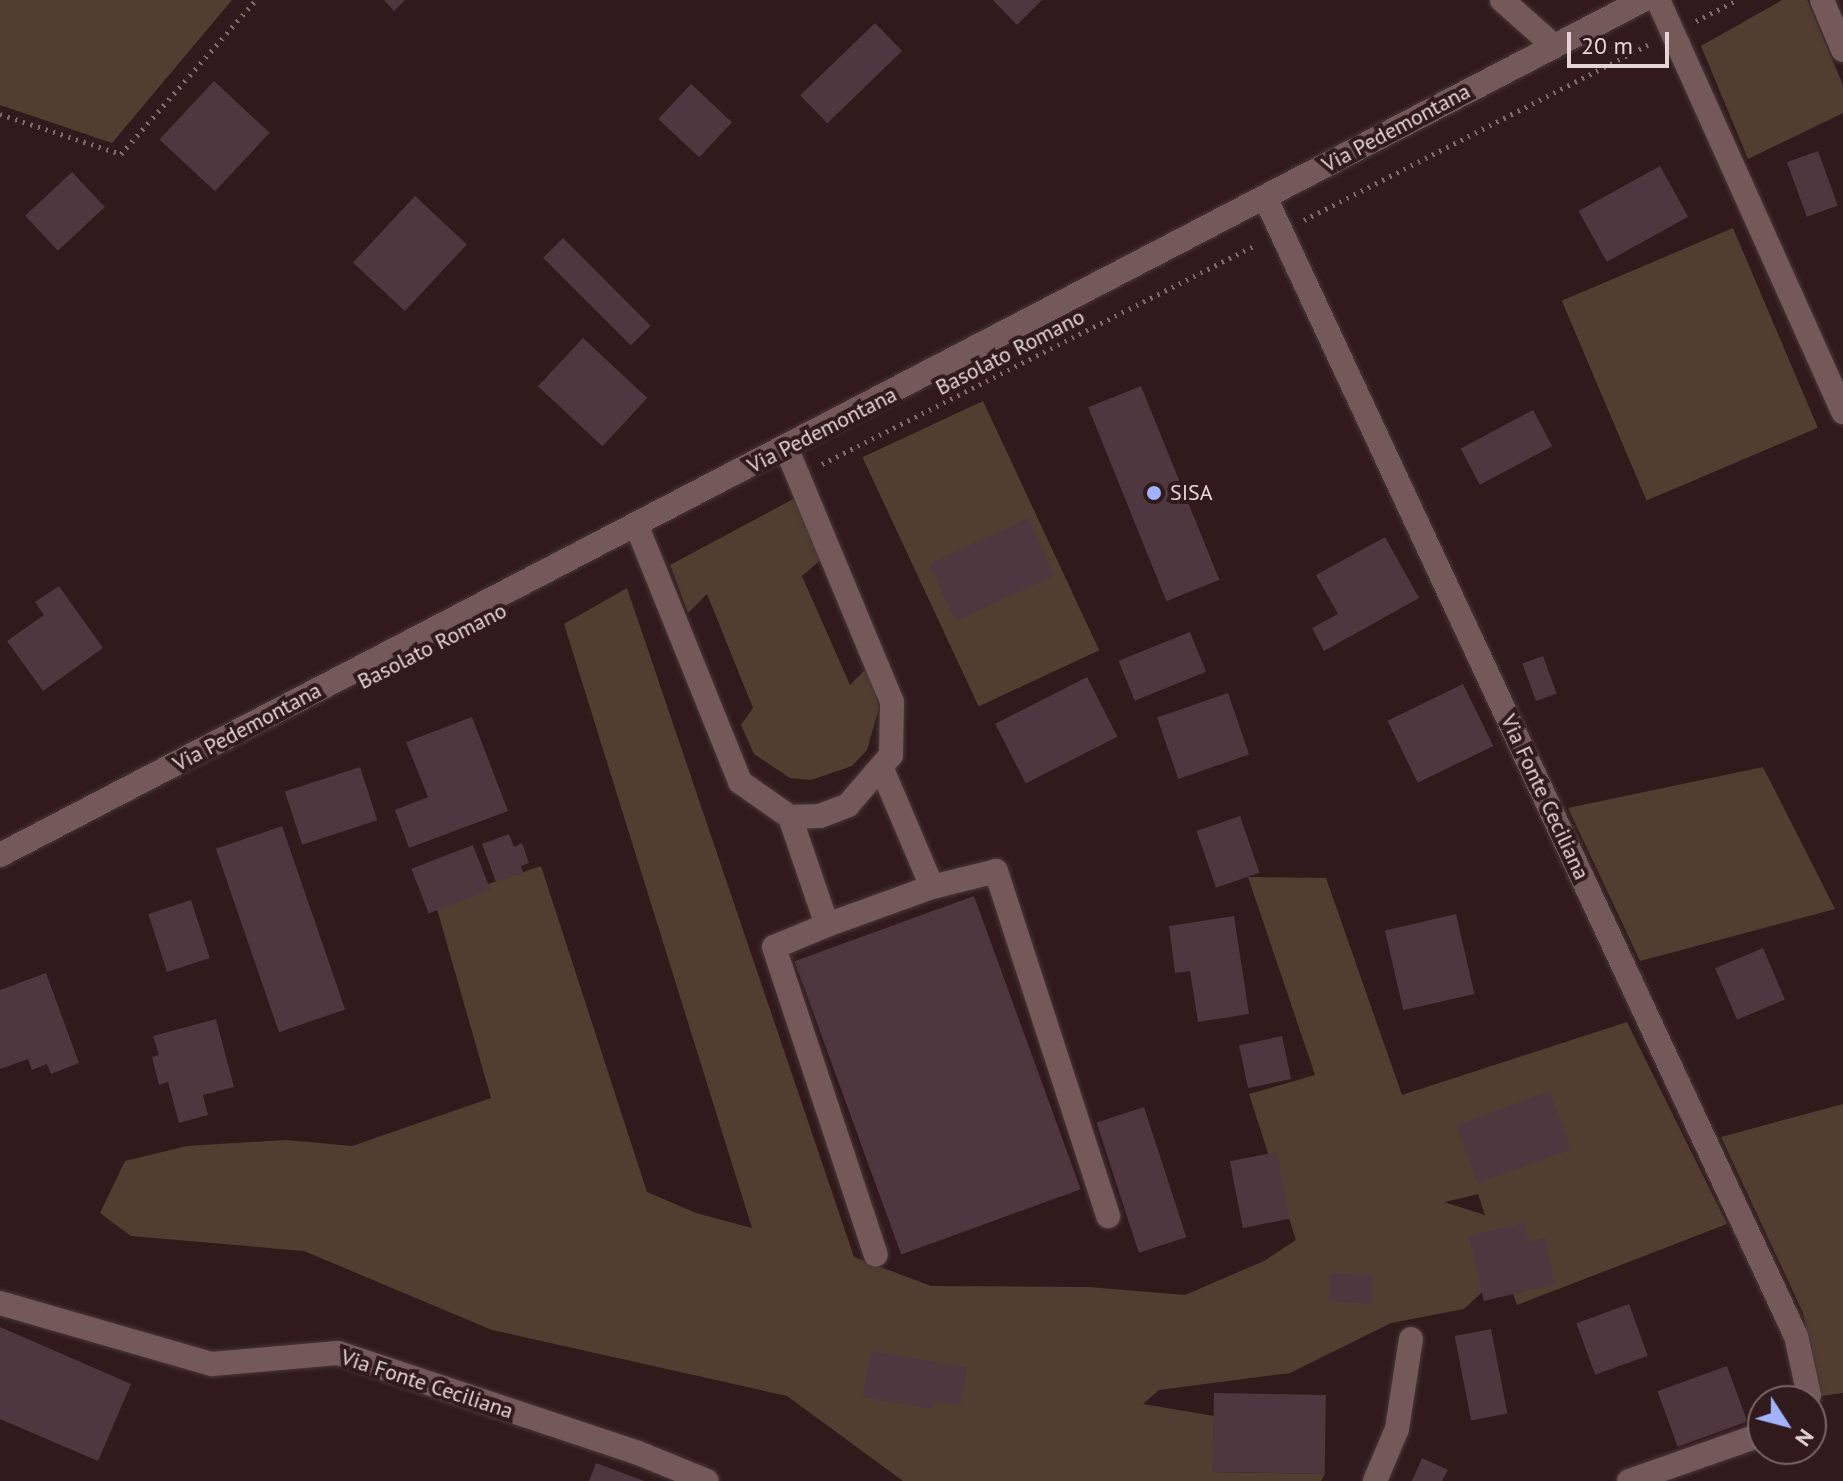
<!DOCTYPE html>
<style>
body{margin:0}
#map{position:relative;width:1843px;height:1481px;overflow:hidden;background:#301a1c;font-family:"PT Sans",sans-serif}
div>[style]{position:absolute}
[style*='--x']{left:calc(var(--x)*1px);top:calc(var(--y)*1px);width:calc(var(--w)*1px);rotate:calc(var(--a)*1deg)}
.green>*{inset:0;background:#523e30;transform-origin:0 0}
.building>*{inset:0;background:#4e373f;transform-origin:0 0}
.path>*{height:5px;margin-top:-2.5px;transform-origin:0;background:repeating-linear-gradient(90deg,#7f6c6d 0 2px,transparent 0 8px)}
.roads{filter:drop-shadow(0 0 2px #483738) drop-shadow(0 0 2px #483738)}
.minor>*{height:24px;margin:-12px;padding:0 12px;transform-origin:12px;border-radius:12px;background:#73595a}
.dots>*{width:22px;height:22px;translate:-50% -50%;box-sizing:border-box;border:4px solid #301a1c;border-radius:50%}
span{translate:-50% -50%;white-space:nowrap;text-align:center;line-height:1.15;-webkit-text-stroke:8px #301a1c;paint-order:stroke}
.street-label{font-size:22px;color:#e4d4d5}
.poi-label{font-size:22px;color:#e4d4d5}
.left{translate:0 -50%;text-align:left}
.north{position:absolute;left:1747px;top:1385px;width:80px;height:80px;box-sizing:border-box;background:#301a1c;border:2px solid #786466;border-radius:50%;rotate:126deg;font-size:22px;font-weight:700;line-height:32px;text-align:center;color:#e4d4d5}
.north::after{content:'';display:block;margin:auto;width:28px;height:36px;background:#a3b2fd;clip-path:polygon(50% 0,100% 100%,50% 72%,0 100%)}
.scale{position:absolute;left:1567px;top:32px;width:102px;height:36px;box-sizing:border-box;border:4px solid #e4d4d5;border-top:0;padding-left:10px;font-size:24px;line-height:28px;white-space:nowrap;color:#e4d4d5;-webkit-text-stroke:6px #301a1c;paint-order:stroke}
</style>
<div id="map">
<div class="green">
<i style="clip-path:polygon(0 0,232px 0,112px 143px,0 105px)"></i>
<i style="clip-path:polygon(1782px 0,1807px 0,1843px 85px,1843px 113px,1748px 159px,1701px 46px)"></i>
<i style="left:1733px;top:228px;width:217px;height:186px;rotate:67deg"></i>
<i style="left:983px;top:401px;width:275px;height:133px;rotate:65deg"></i>
<i style="clip-path:polygon(797px 497px,824px 557px,802px 576px,850px 685px,868px 667px,879px 708px,867px 750px,852px 766px,811px 780px,790px 778px,754px 754px,741px 725px,753px 708px,707px 594px,688px 613px,670px 565px)"></i>
<i style="clip-path:polygon(evenodd,627px 588px,854px 1257px,931px 1286px,1089px 1287px,1185px 1295px,1264px 1261px,1296px 1240px,1249px 1094px,1315px 1075px,1248px 877px,1326px 878px,1402px 1095px,1627px 1022px,1727px 1224px,1517px 1305px,1498px 1251px,1497px 1278px,1464px 1309px,1391px 1323px,1290px 1373px,1159px 1390px,1143px 1404px,1214px 1416px,1213px 1472px,1325px 1474px,1321px 1481px,903px 1481px,787px 1396px,492px 1330px,304px 1251px,131px 1236px,100px 1213px,125px 1161px,187px 1146px,286px 1140px,352px 1146px,491px 1098px,435px 902px,541px 866px,647px 1192px,696px 1213px,752px 1228px,564px 624px,627px 588px,1478px 1194px,1485px 1215px,1444px 1202px,1445px 1202px,1478px 1194px)"></i>
<i style="clip-path:polygon(1763px 767px,1835px 909px,1640px 961px,1568px 808px)"></i>
<i style="clip-path:polygon(1843px 1104px,1843px 1393px,1821px 1396px,1803px 1313px,1721px 1137px)"></i>
</div>
<div class="building">
<i style="clip-path:polygon(384px 0,405px 0,394px 11px)"></i>
<i style="clip-path:polygon(993px 0,1042px 0,1017px 25px)"></i>
<i style="left:875px;top:23px;width:39px;height:104px;rotate:46deg"></i>
<i style="left:214px;top:81px;width:76px;height:80px;rotate:43deg"></i>
<i style="left:691px;top:84px;width:56px;height:48px;rotate:43deg"></i>
<i style="left:1818px;top:151px;width:58px;height:33px;rotate:70deg"></i>
<i style="left:1660px;top:166px;width:58px;height:93px;rotate:61deg"></i>
<i style="left:72px;top:172px;width:48px;height:64px;rotate:47deg"></i>
<i style="left:415px;top:196px;width:71px;height:91px;rotate:43deg"></i>
<i style="left:563px;top:238px;width:124px;height:28px;rotate:45deg"></i>
<i style="left:583px;top:338px;width:88px;height:66px;rotate:43deg"></i>
<i style="left:1141px;top:386px;width:209px;height:57px;rotate:68deg"></i>
<i style="left:1533px;top:410px;width:41px;height:82px;rotate:62deg"></i>
<i style="left:1028px;top:518px;width:63px;height:109px;rotate:65deg"></i>
<i style="clip-path:polygon(1385px 537px,1419px 598px,1324px 651px,1312px 628px,1338px 614px,1316px 575px)"></i>
<i style="clip-path:polygon(59px 586px,103px 648px,43px 691px,7px 641px,44px 615px,35px 602px)"></i>
<i style="left:1190px;top:632px;width:43px;height:77px;rotate:68deg"></i>
<i style="left:1543px;top:656px;width:40px;height:22px;rotate:70deg"></i>
<i style="left:1087px;top:677px;width:67px;height:103px;rotate:63deg"></i>
<i style="left:1463px;top:684px;width:69px;height:84px;rotate:64deg"></i>
<i style="left:1228px;top:693px;width:65px;height:75px;rotate:71deg"></i>
<i style="clip-path:polygon(472px 717px,508px 811px,409px 848px,395px 810px,428px 797px,406px 742px)"></i>
<i style="left:360px;top:767px;width:56px;height:79px;rotate:72deg"></i>
<i style="left:1240px;top:816px;width:60px;height:46px;rotate:71deg"></i>
<i style="left:282px;top:826px;width:194px;height:70px;rotate:71deg"></i>
<i style="clip-path:polygon(509px 834px,514px 847px,522px 843px,529px 863px,521px 866px,523px 872px,496px 882px,482px 844px)"></i>
<i style="left:473px;top:845px;width:48px;height:66px;rotate:69deg"></i>
<i style="left:974px;top:896px;width:312px;height:191px;rotate:70deg"></i>
<i style="left:191px;top:900px;width:61px;height:45px;rotate:72deg"></i>
<i style="left:1456px;top:914px;width:82px;height:73px;rotate:77deg"></i>
<i style="clip-path:polygon(1234px 916px,1249px 1014px,1198px 1022px,1190px 971px,1175px 973px,1169px 926px)"></i>
<i style="left:1763px;top:948px;width:56px;height:52px;rotate:67deg"></i>
<i style="clip-path:polygon(46px 973px,79px 1063px,51px 1074px,47px 1064px,32px 1070px,28px 1059px,0 1069px,0 990px)"></i>
<i style="clip-path:polygon(216px 1019px,234px 1087px,203px 1095px,208px 1115px,179px 1123px,168px 1082px,159px 1085px,152px 1057px,159px 1055px,153px 1036px)"></i>
<i style="left:1282px;top:1036px;width:44px;height:44px;rotate:78deg"></i>
<i style="left:1550px;top:1091px;width:62px;height:100px;rotate:70deg"></i>
<i style="left:1144px;top:1107px;width:137px;height:50px;rotate:72deg"></i>
<i style="left:1277px;top:1152px;width:68px;height:48px;rotate:79deg"></i>
<i style="clip-path:polygon(1524px 1223px,1528px 1242px,1545px 1238px,1555px 1284px,1484px 1301px,1469px 1236px)"></i>
<i style="left:1330px;top:1273px;width:43px;height:28px;rotate:4deg"></i>
<i style="left:1629px;top:1304px;width:55px;height:56px;rotate:70deg"></i>
<i style="clip-path:polygon(0 1327px,131px 1384px,98px 1461px,0 1419px)"></i>
<i style="left:1491px;top:1329px;width:86px;height:37px;rotate:79deg"></i>
<i style="clip-path:polygon(871px 1351px,967px 1367px,960px 1406px,935px 1402px,933px 1409px,863px 1397px)"></i>
<i style="left:1727px;top:1366px;width:59px;height:74px;rotate:70deg"></i>
<i style="left:1214px;top:1393px;width:112px;height:79px;rotate:1deg"></i>
<i style="clip-path:polygon(1422px 1458px,1448px 1470px,1442px 1481px,1412px 1481px)"></i>
<i style="clip-path:polygon(596px 1463px,644px 1481px,589px 1481px)"></i>
</div>
<div class="path">
<i style="--x:1696;--y:21;--w:46;--a:-27.1"></i>
<i style="--x:0;--y:114;--w:127;--a:18.3"></i>
<i style="--x:121;--y:154;--w:205;--a:-48.8"></i>
<i style="--x:1304;--y:220;--w:386;--a:-27"></i>
<i style="--x:822;--y:464;--w:486;--a:-26.8"></i>
</div>
<div class="roads">
<div class="minor">
<i style="--x:1502;--y:0;--w:69;--a:41.5"></i>
<i style="--x:1658;--y:0;--w:452;--a:65.8"></i>
<i style="--x:1822;--y:0;--w:54;--a:67.2"></i>
<i style="--x:1265;--y:197;--w:1257;--a:65.01"></i>
<i style="--x:1796;--y:1336;--w:60;--a:77.6"></i>
<i style="--x:1809;--y:1395;--w:7;--a:124"></i>
<i style="--x:636;--y:524;--w:278;--a:68"></i>
<i style="--x:740;--y:782;--w:61;--a:35"></i>
<i style="--x:790;--y:817;--w:30;--a:-2"></i>
<i style="--x:820;--y:816;--w:30;--a:-21"></i>
<i style="--x:848;--y:805;--w:66;--a:-49.3"></i>
<i style="--x:891;--y:755;--w:53;--a:-88.9"></i>
<i style="--x:892;--y:702;--w:273;--a:-112.6"></i>
<i style="--x:882;--y:769;--w:128;--a:67"></i>
<i style="--x:932;--y:887;--w:66;--a:-14"></i>
<i style="--x:996;--y:871;--w:363;--a:72"></i>
<i style="--x:790;--y:817;--w:114;--a:71.1"></i>
<i style="--x:827;--y:925;--w:57;--a:157.5"></i>
<i style="--x:774;--y:947;--w:324;--a:71.7"></i>
<i style="--x:0;--y:855;--w:1852;--a:-27.49"></i>
<i style="--x:827;--y:925;--w:112;--a:-19.9"></i>
<i style="--x:0;--y:1303;--w:221;--a:16.1"></i>
<i style="--x:212;--y:1364;--w:126;--a:-5"></i>
<i style="--x:338;--y:1353;--w:316;--a:18.4"></i>
<i style="--x:638;--y:1453;--w:74;--a:22.1"></i>
<i style="--x:1375;--y:1481;--w:56;--a:-67.1"></i>
<i style="--x:1397;--y:1429;--w:91;--a:-81.2"></i>
<i style="--x:1629;--y:1481;--w:142;--a:-19.3"></i>
</div>
</div>
<div class="dots">
<i style="left:1154px;top:493px;background:#a3b2fd"></i>
</div>
<div class="street-label">
<span style="left:1396px;top:128px;rotate:-28deg">Via Pedemontana</span>
<span style="left:1010px;top:352px;rotate:-27deg">Basolato Romano</span>
<span style="left:822px;top:430px;rotate:-27deg">Via Pedemontana</span>
<span style="left:432px;top:646px;rotate:-27deg">Basolato Romano</span>
<span style="left:247px;top:727px;rotate:-28deg">Via Pedemontana</span>
<span style="left:1545px;top:797px;rotate:65deg">Via Fonte Ceciliana</span>
<span style="left:427px;top:1384px;rotate:18deg">Via Fonte Ceciliana</span>
</div>
<div class="poi-label">
<span class="left" style="left:1170px;top:493px">SISA</span>
</div>
<div class="north">N</div>
<div class="scale">20 m</div>
</div>
